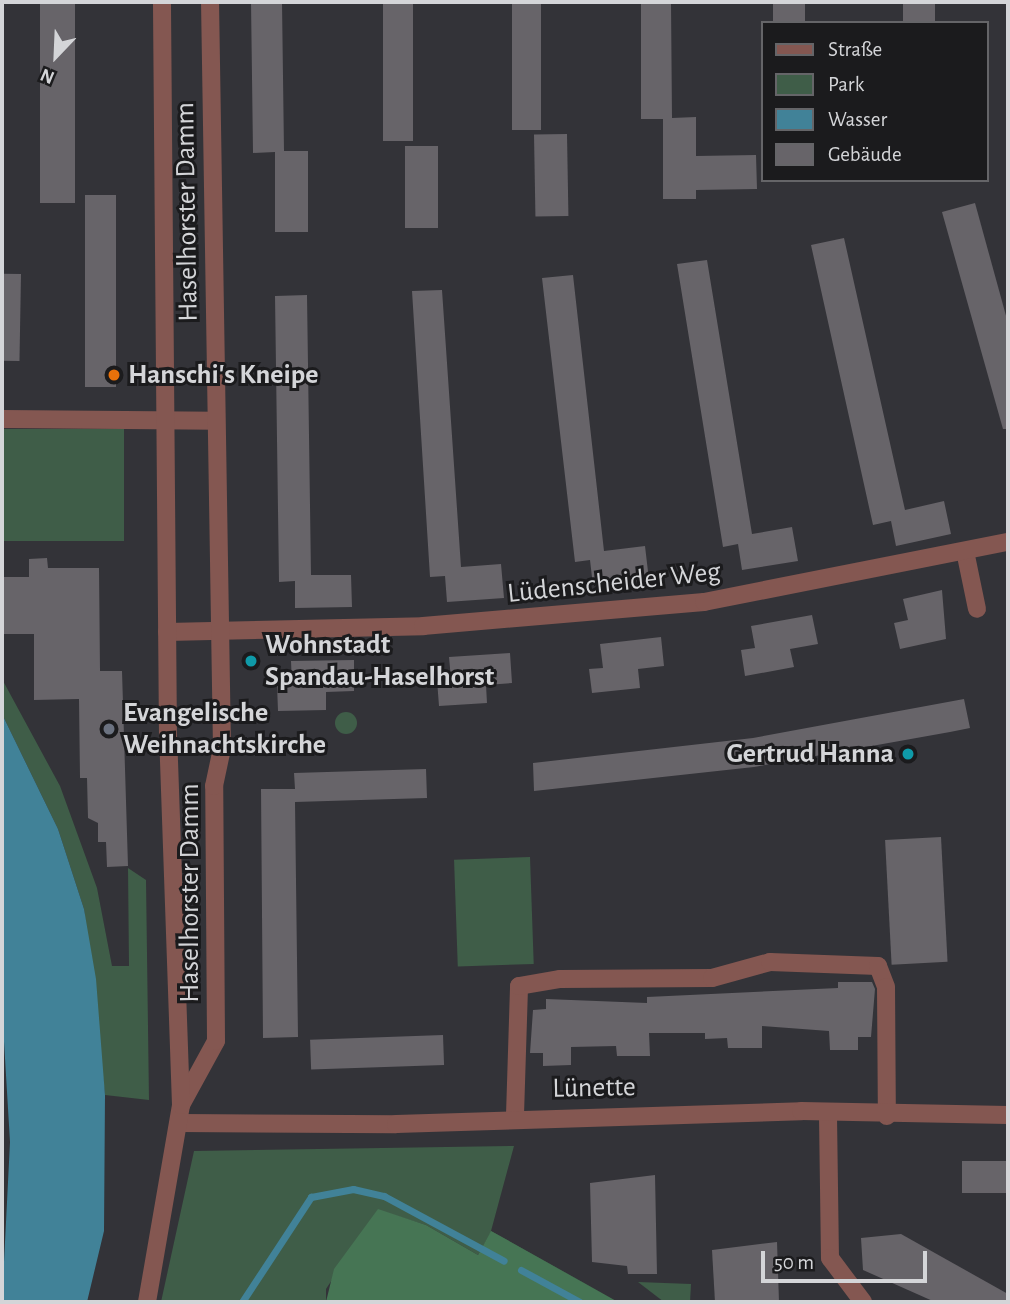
<!DOCTYPE html>
<meta charset="utf-8">
<style>
body{margin:0}
#map{position:relative;width:1010px;height:1304px;overflow:hidden;background:#333338;font-family:"Alegreya Sans",sans-serif}
div>[style]{position:absolute}
[style*='--x']{left:calc(var(--x)*1px);top:calc(var(--y)*1px);width:calc(var(--w)*1px);rotate:calc(var(--a)*1deg)}
.green>*{inset:0;background:#3f5d48;transform-origin:0 0}
.round{border-radius:50%}
.forest>*{inset:0;background:#467554}
.water>*{inset:0;background:#418298}
.stream>*{height:7px;margin:-3.5px;padding:0 3.5px;transform-origin:3.5px;border-radius:3.5px;background:#418298}
.building>*{inset:0;background:#676469;transform-origin:0 0}
.minor>*{height:18px;margin:-9px;padding:0 9px;transform-origin:9px;border-radius:9px;background:#845751}
.dots>*{width:19px;height:19px;translate:-50% -50%;box-sizing:border-box;border:4px solid #1b1b1d;border-radius:50%}
span{translate:-50% -50%;white-space:nowrap;text-align:center;line-height:1.15;-webkit-text-stroke:6px #1b1b1d;paint-order:stroke}
.street-label{font-size:28px;color:#d4d5d8}
.poi-label{font-size:28px;color:#d4d5d8;font-weight:700}
.left{translate:0 -50%;text-align:left}
.right{translate:-100% -50%;text-align:right}
.frame{position:absolute;inset:0;border:4px solid #d4d5d8;pointer-events:none}
.legend{position:absolute;left:761px;top:21px;width:228px;height:161px;box-sizing:border-box;background:#1b1b1d;border:2px solid #656568;margin:0;padding:9px 12px;list-style:none;font-size:21px;color:#d4d5d8}
.legend li{display:flex;align-items:center;gap:14px;height:35px}
.legend b{width:35px;border:2px solid #656568}
.north{position:absolute;left:21px;top:21px;width:70px;height:70px;-webkit-text-stroke:5px #1b1b1d;paint-order:stroke;rotate:203deg;font-size:19px;font-weight:700;line-height:28px;text-align:center;color:#d4d5d8}
.north::after{content:'';display:block;margin:auto;width:24px;height:32px;background:#d4d5d8;clip-path:polygon(50% 0,100% 100%,50% 72%,0 100%)}
.scale{position:absolute;left:761px;top:1251px;width:166px;height:32px;box-sizing:border-box;border:4px solid #d4d5d8;border-top:0;padding-left:9px;font-size:21px;line-height:24px;white-space:nowrap;color:#d4d5d8;-webkit-text-stroke:5px #1b1b1d;paint-order:stroke}
</style>
<div id="map">
<div class="green">
<i style="left:2px;top:429px;width:122px;height:112px"></i>
<i style="clip-path:polygon(2px 679px,60px 786px,97px 888px,112px 966px,129px 966px,128px 868px,146px 880px,149px 1100px,105px 1095px,84px 909px,58px 829px,2px 714px)"></i>
<i class="round" style="left:335px;top:712px;width:22px;height:22px"></i>
<i style="left:530px;top:857px;width:107px;height:76px;rotate:88deg"></i>
<i style="clip-path:polygon(514px 1146px,491px 1231px,618px 1302px,491px 1232px,478px 1255px,426px 1225px,378px 1210px,326px 1289px,326px 1302px,161px 1302px,194px 1151px)"></i>
<i style="clip-path:polygon(638px 1282px,691px 1284px,690px 1302px,664px 1302px)"></i>
</div>
<div class="forest">
<i style="clip-path:polygon(378px 1209px,426px 1225px,478px 1255px,491px 1231px,618px 1302px,326px 1302px,334px 1269px)"></i>
</div>
<div class="water">
<i style="clip-path:polygon(2px 714px,58px 829px,84px 909px,96px 979px,105px 1095px,104px 1231px,87px 1302px,2px 1302px,10px 1142px,2px 1008px)"></i>
</div>
<div class="stream">
<i style="--x:521;--y:1270;--w:67;--a:28.5"></i>
<i style="--x:242;--y:1302;--w:126;--a:-56.7"></i>
<i style="--x:311;--y:1197;--w:43;--a:-10.8"></i>
<i style="--x:353;--y:1189;--w:32;--a:13"></i>
<i style="--x:384;--y:1196;--w:136;--a:28.4"></i>
</div>
<div class="building">
<i style="left:40px;top:2px;width:35px;height:201px"></i>
<i style="clip-path:polygon(251px 2px,282px 2px,284px 151px,308px 151px,308px 232px,275px 232px,275px 152px,253px 153px)"></i>
<i style="left:383px;top:2px;width:30px;height:139px"></i>
<i style="left:512px;top:2px;width:29px;height:128px"></i>
<i style="clip-path:polygon(641px 2px,671px 2px,672px 118px,696px 117px,696px 156px,756px 155px,757px 189px,696px 190px,696px 199px,663px 199px,663px 119px,641px 119px)"></i>
<i style="left:773px;top:2px;width:32px;height:21px"></i>
<i style="left:903px;top:2px;width:32px;height:21px"></i>
<i style="left:567px;top:134px;width:82px;height:33px;rotate:89deg"></i>
<i style="left:405px;top:146px;width:33px;height:82px"></i>
<i style="left:85px;top:195px;width:31px;height:192px"></i>
<i style="clip-path:polygon(975px 203px,1008px 323px,1008px 429px,1003px 429px,942px 212px)"></i>
<i style="clip-path:polygon(844px 238px,905px 510px,944px 501px,951px 534px,896px 546px,891px 521px,873px 525px,811px 245px)"></i>
<i style="clip-path:polygon(707px 260px,752px 534px,792px 527px,798px 561px,742px 570px,738px 544px,723px 547px,677px 264px)"></i>
<i style="left:21px;top:274px;width:87px;height:19px;rotate:91deg"></i>
<i style="clip-path:polygon(573px 275px,604px 551px,645px 546px,649px 580px,593px 586px,590px 560px,575px 562px,542px 278px)"></i>
<i style="clip-path:polygon(442px 290px,461px 567px,501px 564px,504px 598px,447px 602px,445px 576px,430px 577px,412px 291px)"></i>
<i style="clip-path:polygon(307px 295px,311px 575px,351px 575px,352px 607px,295px 608px,295px 581px,279px 582px,275px 296px)"></i>
<i style="clip-path:polygon(47px 558px,48px 568px,99px 568px,100px 671px,122px 671px,128px 866px,107px 867px,106px 842px,98px 842px,98px 823px,88px 818px,87px 778px,80px 778px,79px 699px,34px 700px,34px 634px,2px 634px,2px 577px,29px 577px,29px 559px)"></i>
<i style="clip-path:polygon(942px 590px,946px 639px,900px 649px,894px 623px,908px 620px,903px 599px)"></i>
<i style="clip-path:polygon(812px 615px,818px 644px,790px 649px,794px 667px,745px 676px,741px 650px,755px 648px,751px 626px)"></i>
<i style="clip-path:polygon(661px 637px,664px 666px,638px 669px,640px 688px,592px 693px,589px 669px,603px 668px,600px 644px)"></i>
<i style="clip-path:polygon(510px 653px,512px 683px,486px 685px,487px 703px,439px 706px,437px 680px,451px 679px,449px 657px)"></i>
<i style="clip-path:polygon(354px 660px,354px 691px,326px 692px,326px 710px,278px 711px,277px 685px,292px 685px,291px 661px)"></i>
<i style="clip-path:polygon(964px 699px,970px 728px,950px 732px,754px 767px,534px 791px,533px 763px,753px 738px)"></i>
<i style="clip-path:polygon(426px 769px,427px 798px,295px 802px,298px 1037px,263px 1038px,261px 789px,295px 789px,294px 773px)"></i>
<i style="left:941px;top:837px;width:125px;height:56px;rotate:87deg"></i>
<i style="clip-path:polygon(838px 982px,872px 982px,875px 989px,871px 1037px,858px 1037px,858px 1050px,830px 1050px,829px 1031px,762px 1026px,762px 1048px,728px 1048px,727px 1038px,705px 1039px,705px 1033px,649px 1033px,650px 1056px,617px 1056px,616px 1046px,571px 1047px,571px 1065px,543px 1066px,543px 1053px,530px 1053px,533px 1010px,546px 1009px,546px 999px,647px 1003px,647px 997px,838px 988px)"></i>
<i style="left:443px;top:1035px;width:30px;height:133px;rotate:88deg"></i>
<i style="left:962px;top:1161px;width:46px;height:32px"></i>
<i style="clip-path:polygon(655px 1175px,657px 1274px,628px 1274px,627px 1266px,592px 1262px,590px 1183px)"></i>
<i style="clip-path:polygon(901px 1234px,1008px 1294px,1008px 1302px,935px 1302px,863px 1270px,861px 1238px)"></i>
<i style="clip-path:polygon(777px 1242px,779px 1302px,715px 1302px,712px 1250px)"></i>
</div>
<div class="minor">
<i style="--x:2;--y:419;--w:214;--a:0.5"></i>
<i style="--x:965;--y:551;--w:59;--a:78.3"></i>
<i style="--x:167;--y:632;--w:256;--a:-1.3"></i>
<i style="--x:423;--y:626;--w:282;--a:-4.9"></i>
<i style="--x:704;--y:602;--w:310;--a:-11.2"></i>
<i style="--x:181;--y:1105;--w:73;--a:-61.3"></i>
<i style="--x:216;--y:1041;--w:255;--a:-90.4"></i>
<i style="--x:214;--y:786;--w:39;--a:-78"></i>
<i style="--x:222;--y:748;--w:746;--a:-90.92"></i>
<i style="--x:515;--y:1115;--w:129;--a:-88.2"></i>
<i style="--x:519;--y:986;--w:42;--a:-9.7"></i>
<i style="--x:560;--y:979;--w:152;--a:-0.4"></i>
<i style="--x:712;--y:978;--w:60;--a:-15.4"></i>
<i style="--x:770;--y:962;--w:108;--a:2.1"></i>
<i style="--x:878;--y:966;--w:22;--a:69"></i>
<i style="--x:886;--y:987;--w:129;--a:89.6"></i>
<i style="--x:828;--y:1116;--w:142;--a:89.2"></i>
<i style="--x:830;--y:1258;--w:55;--a:53.1"></i>
<i style="--x:180;--y:1123;--w:216;--a:0.3"></i>
<i style="--x:396;--y:1124;--w:405;--a:-1.8"></i>
<i style="--x:801;--y:1111;--w:207;--a:1.1"></i>
<i style="--x:147;--y:1302;--w:200;--a:-80.2"></i>
<i style="--x:181;--y:1105;--w:367;--a:-92"></i>
<i style="--x:168;--y:738;--w:736;--a:-90.47"></i>
</div>
<div class="dots">
<i style="left:114px;top:375px;background:#e8710a"></i>
<i style="left:251px;top:661px;background:#0f9aa8"></i>
<i style="left:109px;top:729px;background:#6b7280"></i>
<i style="left:908px;top:754px;background:#0f9aa8"></i>
</div>
<div class="street-label">
<span style="left:187px;top:212px;rotate:-91deg">Haselhorster Damm</span>
<span style="left:614px;top:583px;rotate:-6deg">Lüdenscheider Weg</span>
<span style="left:190px;top:893px;rotate:-90deg">Haselhorster Damm</span>
<span style="left:594px;top:1088px;rotate:-1deg">Lünette</span>
</div>
<div class="poi-label">
<span class="left" style="left:128px;top:375px">Hanschi's Kneipe</span>
<span class="left" style="left:265px;top:661px">Wohnstadt<br>Spandau-Haselhorst</span>
<span class="left" style="left:123px;top:729px">Evangelische<br>Weihnachtskirche</span>
<span class="right" style="left:894px;top:754px">Gertrud Hanna</span>
</div>
<div class="frame"></div>
<ul class="legend">
<li><b style="height:9px;background:#845751"></b>Straße</li>
<li><b style="height:19px;background:#3f5d48"></b>Park</li>
<li><b style="height:19px;background:#418298"></b>Wasser</li>
<li><b style="height:19px;background:#676469"></b>Gebäude</li>
</ul>
<div class="north">N</div>
<div class="scale">50 m</div>
</div>
